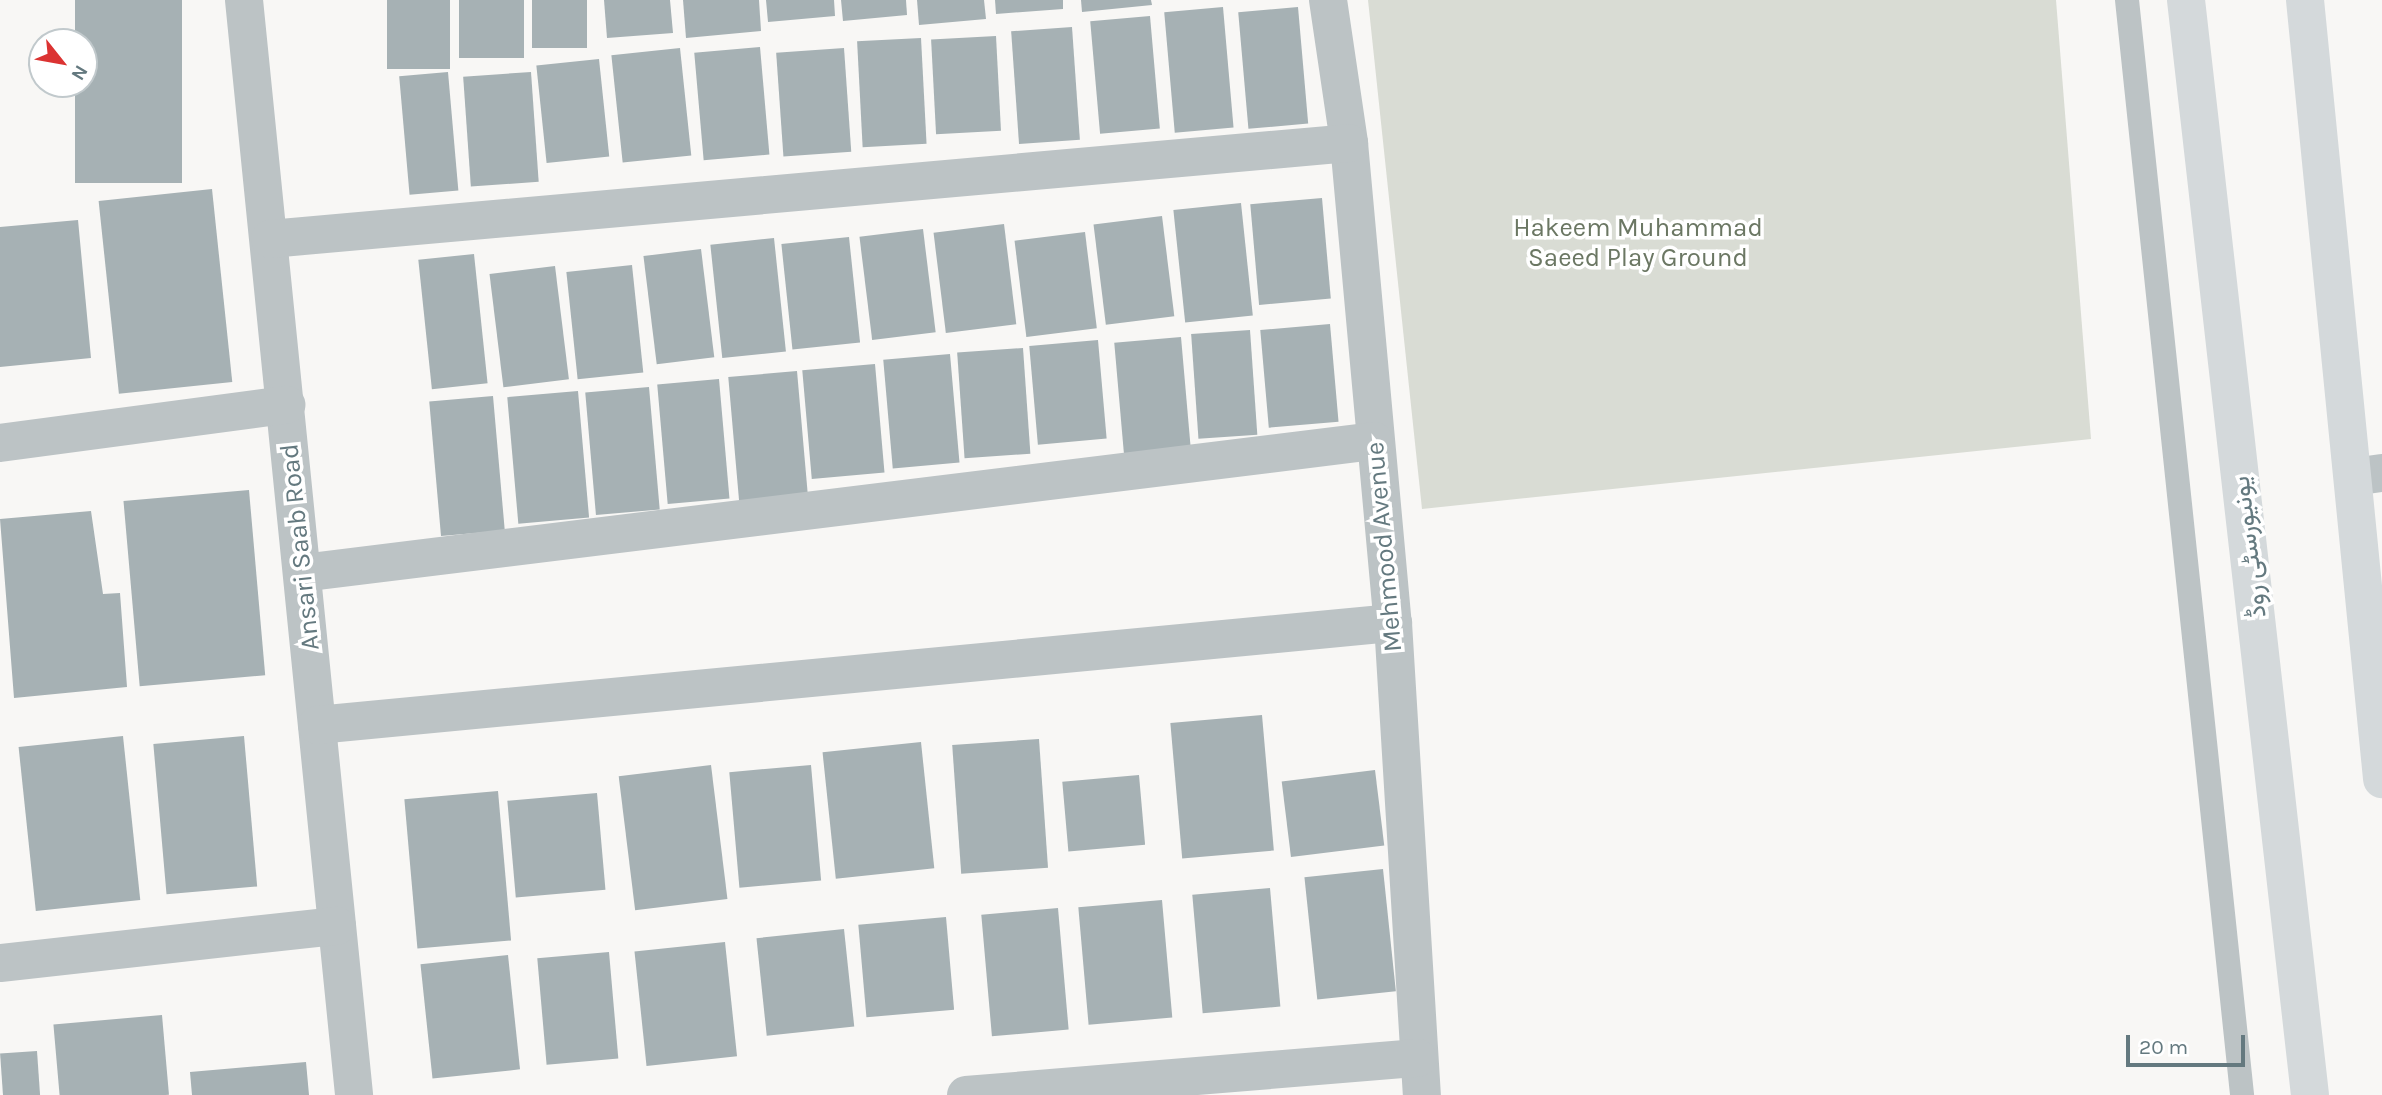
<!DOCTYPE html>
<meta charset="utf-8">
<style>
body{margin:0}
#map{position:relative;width:2382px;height:1095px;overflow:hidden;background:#f8f7f5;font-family:Karla,Vazirmatn,sans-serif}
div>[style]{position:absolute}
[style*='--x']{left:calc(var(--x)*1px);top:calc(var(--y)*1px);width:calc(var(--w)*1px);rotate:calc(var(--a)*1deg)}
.green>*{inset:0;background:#d9dcd4}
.building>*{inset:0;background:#a6b1b4;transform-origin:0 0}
.service>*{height:24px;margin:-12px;padding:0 12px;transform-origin:12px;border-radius:12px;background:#bcc3c5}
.minor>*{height:38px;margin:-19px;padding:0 19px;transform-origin:19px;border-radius:19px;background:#bcc3c5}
.primary>*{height:38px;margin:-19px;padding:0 19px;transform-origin:19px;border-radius:19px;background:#d4d9db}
span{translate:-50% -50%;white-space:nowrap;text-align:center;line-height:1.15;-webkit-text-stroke:7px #fff;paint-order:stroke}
.park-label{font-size:26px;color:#6b7763}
.street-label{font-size:26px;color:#64797f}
.north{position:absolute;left:28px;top:28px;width:70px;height:70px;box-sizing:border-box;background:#fff;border:2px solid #c1c9cc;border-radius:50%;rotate:121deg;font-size:19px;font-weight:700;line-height:28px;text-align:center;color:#64797f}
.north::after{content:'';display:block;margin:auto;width:24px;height:32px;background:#db3332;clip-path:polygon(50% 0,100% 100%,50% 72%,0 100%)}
.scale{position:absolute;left:2126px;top:1035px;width:119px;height:32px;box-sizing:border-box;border:4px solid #64797f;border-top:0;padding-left:9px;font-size:21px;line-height:24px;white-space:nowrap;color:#64797f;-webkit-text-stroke:5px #fff;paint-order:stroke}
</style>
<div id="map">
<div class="green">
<i style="clip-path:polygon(1368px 0,2056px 0,2091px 439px,1422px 509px)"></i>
</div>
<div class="building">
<i style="left:75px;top:0;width:107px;height:183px"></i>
<i style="left:387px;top:0;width:63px;height:69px"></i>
<i style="left:459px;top:0;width:65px;height:58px"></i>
<i style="left:532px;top:0;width:55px;height:48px"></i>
<i style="clip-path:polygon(604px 0,670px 0,673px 33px,607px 38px)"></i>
<i style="clip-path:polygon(683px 0,759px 0,761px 31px,686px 38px)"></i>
<i style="clip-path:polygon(766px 0,834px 0,835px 16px,768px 22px)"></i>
<i style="clip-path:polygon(841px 0,906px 0,907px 15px,843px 21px)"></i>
<i style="clip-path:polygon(917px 0,984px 0,986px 19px,919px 25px)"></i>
<i style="clip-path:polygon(995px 0,1063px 0,1063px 9px,996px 14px)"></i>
<i style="clip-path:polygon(1081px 0,1151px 0,1152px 5px,1082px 12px)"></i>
<i style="left:1223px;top:7px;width:121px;height:59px;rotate:85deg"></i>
<i style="left:1298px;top:7px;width:117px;height:60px;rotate:85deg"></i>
<i style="left:1150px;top:16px;width:113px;height:60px;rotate:85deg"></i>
<i style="left:1072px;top:27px;width:113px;height:61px;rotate:86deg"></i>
<i style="left:996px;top:36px;width:95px;height:65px;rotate:87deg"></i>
<i style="left:921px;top:38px;width:106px;height:64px;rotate:87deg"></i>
<i style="left:760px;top:47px;width:108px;height:66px;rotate:85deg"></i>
<i style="left:680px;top:48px;width:108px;height:69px;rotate:84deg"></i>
<i style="left:844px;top:48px;width:104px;height:68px;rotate:86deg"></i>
<i style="left:599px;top:59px;width:98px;height:63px;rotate:84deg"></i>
<i style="left:448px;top:72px;width:119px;height:49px;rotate:85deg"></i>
<i style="left:531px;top:72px;width:110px;height:68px;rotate:86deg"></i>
<i style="left:212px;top:189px;width:194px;height:114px;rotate:84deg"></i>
<i style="left:1322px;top:198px;width:101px;height:72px;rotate:85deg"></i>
<i style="left:1241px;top:203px;width:113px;height:68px;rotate:84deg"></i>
<i style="left:1162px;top:216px;width:101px;height:69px;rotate:83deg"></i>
<i style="clip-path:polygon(78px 220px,91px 358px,0 367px,0 227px)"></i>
<i style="left:1004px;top:224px;width:101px;height:71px;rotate:83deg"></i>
<i style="left:923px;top:229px;width:104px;height:64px;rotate:83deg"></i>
<i style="left:1085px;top:232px;width:97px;height:71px;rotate:83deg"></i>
<i style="left:849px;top:237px;width:106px;height:68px;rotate:84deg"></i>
<i style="left:774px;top:238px;width:114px;height:64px;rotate:84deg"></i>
<i style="left:701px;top:249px;width:109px;height:58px;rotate:83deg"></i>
<i style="left:474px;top:254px;width:130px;height:56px;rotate:84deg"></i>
<i style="left:632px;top:265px;width:108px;height:66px;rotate:84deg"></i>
<i style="left:555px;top:266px;width:114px;height:66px;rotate:83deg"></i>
<i style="left:1330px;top:324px;width:98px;height:70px;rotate:85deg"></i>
<i style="left:1250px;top:330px;width:105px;height:59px;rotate:86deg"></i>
<i style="left:1181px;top:337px;width:119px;height:67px;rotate:85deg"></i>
<i style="left:1098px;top:340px;width:99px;height:69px;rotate:85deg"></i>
<i style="left:1023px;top:348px;width:106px;height:66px;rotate:86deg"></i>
<i style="left:950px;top:354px;width:109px;height:67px;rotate:85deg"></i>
<i style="left:875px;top:364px;width:109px;height:73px;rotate:85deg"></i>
<i style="left:797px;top:371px;width:126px;height:69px;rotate:85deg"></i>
<i style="left:719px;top:379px;width:120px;height:62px;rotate:85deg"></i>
<i style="left:649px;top:387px;width:123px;height:64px;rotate:85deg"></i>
<i style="left:578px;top:391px;width:127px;height:71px;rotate:85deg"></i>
<i style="left:493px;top:396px;width:135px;height:64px;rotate:85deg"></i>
<i style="left:249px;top:490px;width:186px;height:126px;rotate:85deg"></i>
<i style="clip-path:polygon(91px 511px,103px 594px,120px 593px,127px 687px,14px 698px,0 519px)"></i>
<i style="left:1262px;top:715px;width:136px;height:92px;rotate:85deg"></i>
<i style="left:123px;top:736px;width:165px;height:105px;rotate:84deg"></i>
<i style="left:244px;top:736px;width:151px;height:91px;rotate:85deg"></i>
<i style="left:1039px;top:739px;width:129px;height:87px;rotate:86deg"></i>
<i style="left:921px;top:742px;width:127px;height:99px;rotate:84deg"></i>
<i style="left:711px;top:765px;width:135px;height:93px;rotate:83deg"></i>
<i style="left:811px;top:765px;width:116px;height:82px;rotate:85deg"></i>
<i style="left:1375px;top:770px;width:76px;height:94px;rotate:83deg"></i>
<i style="left:1139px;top:775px;width:70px;height:77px;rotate:85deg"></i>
<i style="left:498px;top:791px;width:150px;height:94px;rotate:85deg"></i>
<i style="left:597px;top:793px;width:97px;height:90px;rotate:85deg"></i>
<i style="left:1383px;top:869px;width:123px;height:79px;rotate:84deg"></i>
<i style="left:1270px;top:888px;width:119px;height:78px;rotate:85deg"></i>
<i style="left:1162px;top:900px;width:118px;height:84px;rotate:85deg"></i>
<i style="left:1058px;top:908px;width:122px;height:77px;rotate:85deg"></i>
<i style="left:946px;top:917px;width:93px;height:88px;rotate:85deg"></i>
<i style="left:844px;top:929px;width:98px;height:88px;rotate:84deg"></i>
<i style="left:725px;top:942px;width:115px;height:91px;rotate:84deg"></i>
<i style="left:609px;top:952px;width:107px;height:72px;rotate:85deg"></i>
<i style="left:508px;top:955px;width:115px;height:88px;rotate:84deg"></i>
<i style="left:162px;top:1015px;width:80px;height:109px;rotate:85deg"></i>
<i style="left:37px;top:1051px;width:44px;height:37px;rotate:86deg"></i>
<i style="clip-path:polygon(306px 1062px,309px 1095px,192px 1095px,190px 1072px)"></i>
</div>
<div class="service">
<i style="--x:2127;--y:0;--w:1101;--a:84"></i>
</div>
<div class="minor">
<i style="--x:244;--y:0;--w:1101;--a:84.26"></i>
<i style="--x:1328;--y:0;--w:145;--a:81.6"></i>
<i style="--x:1349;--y:143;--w:482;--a:84.8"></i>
<i style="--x:1393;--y:623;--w:473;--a:86.5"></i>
<i style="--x:270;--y:239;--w:1083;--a:-5.08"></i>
<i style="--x:0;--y:443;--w:289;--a:-7.6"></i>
<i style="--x:2353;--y:477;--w:29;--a:-8"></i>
<i style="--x:302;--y:573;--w:1080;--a:-7.02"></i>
<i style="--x:317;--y:725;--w:1081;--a:-5.42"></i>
<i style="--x:0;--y:963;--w:339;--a:-6.3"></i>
<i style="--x:966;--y:1095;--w:453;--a:-4.7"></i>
</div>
<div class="primary">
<i style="--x:2186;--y:0;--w:1102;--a:83.54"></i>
<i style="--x:2305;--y:0;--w:783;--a:84.35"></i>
</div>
<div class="park-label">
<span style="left:1638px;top:243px">Hakeem Muhammad<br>Saeed Play Ground</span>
</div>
<div class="street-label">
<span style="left:300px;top:547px;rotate:-96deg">Ansari Saab Road</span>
<span style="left:1384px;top:547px;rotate:-95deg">Mehmood Avenue</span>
<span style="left:2249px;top:547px;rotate:-97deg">یونیورسٹی روڈ</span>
</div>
<div class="north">N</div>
<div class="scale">20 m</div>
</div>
